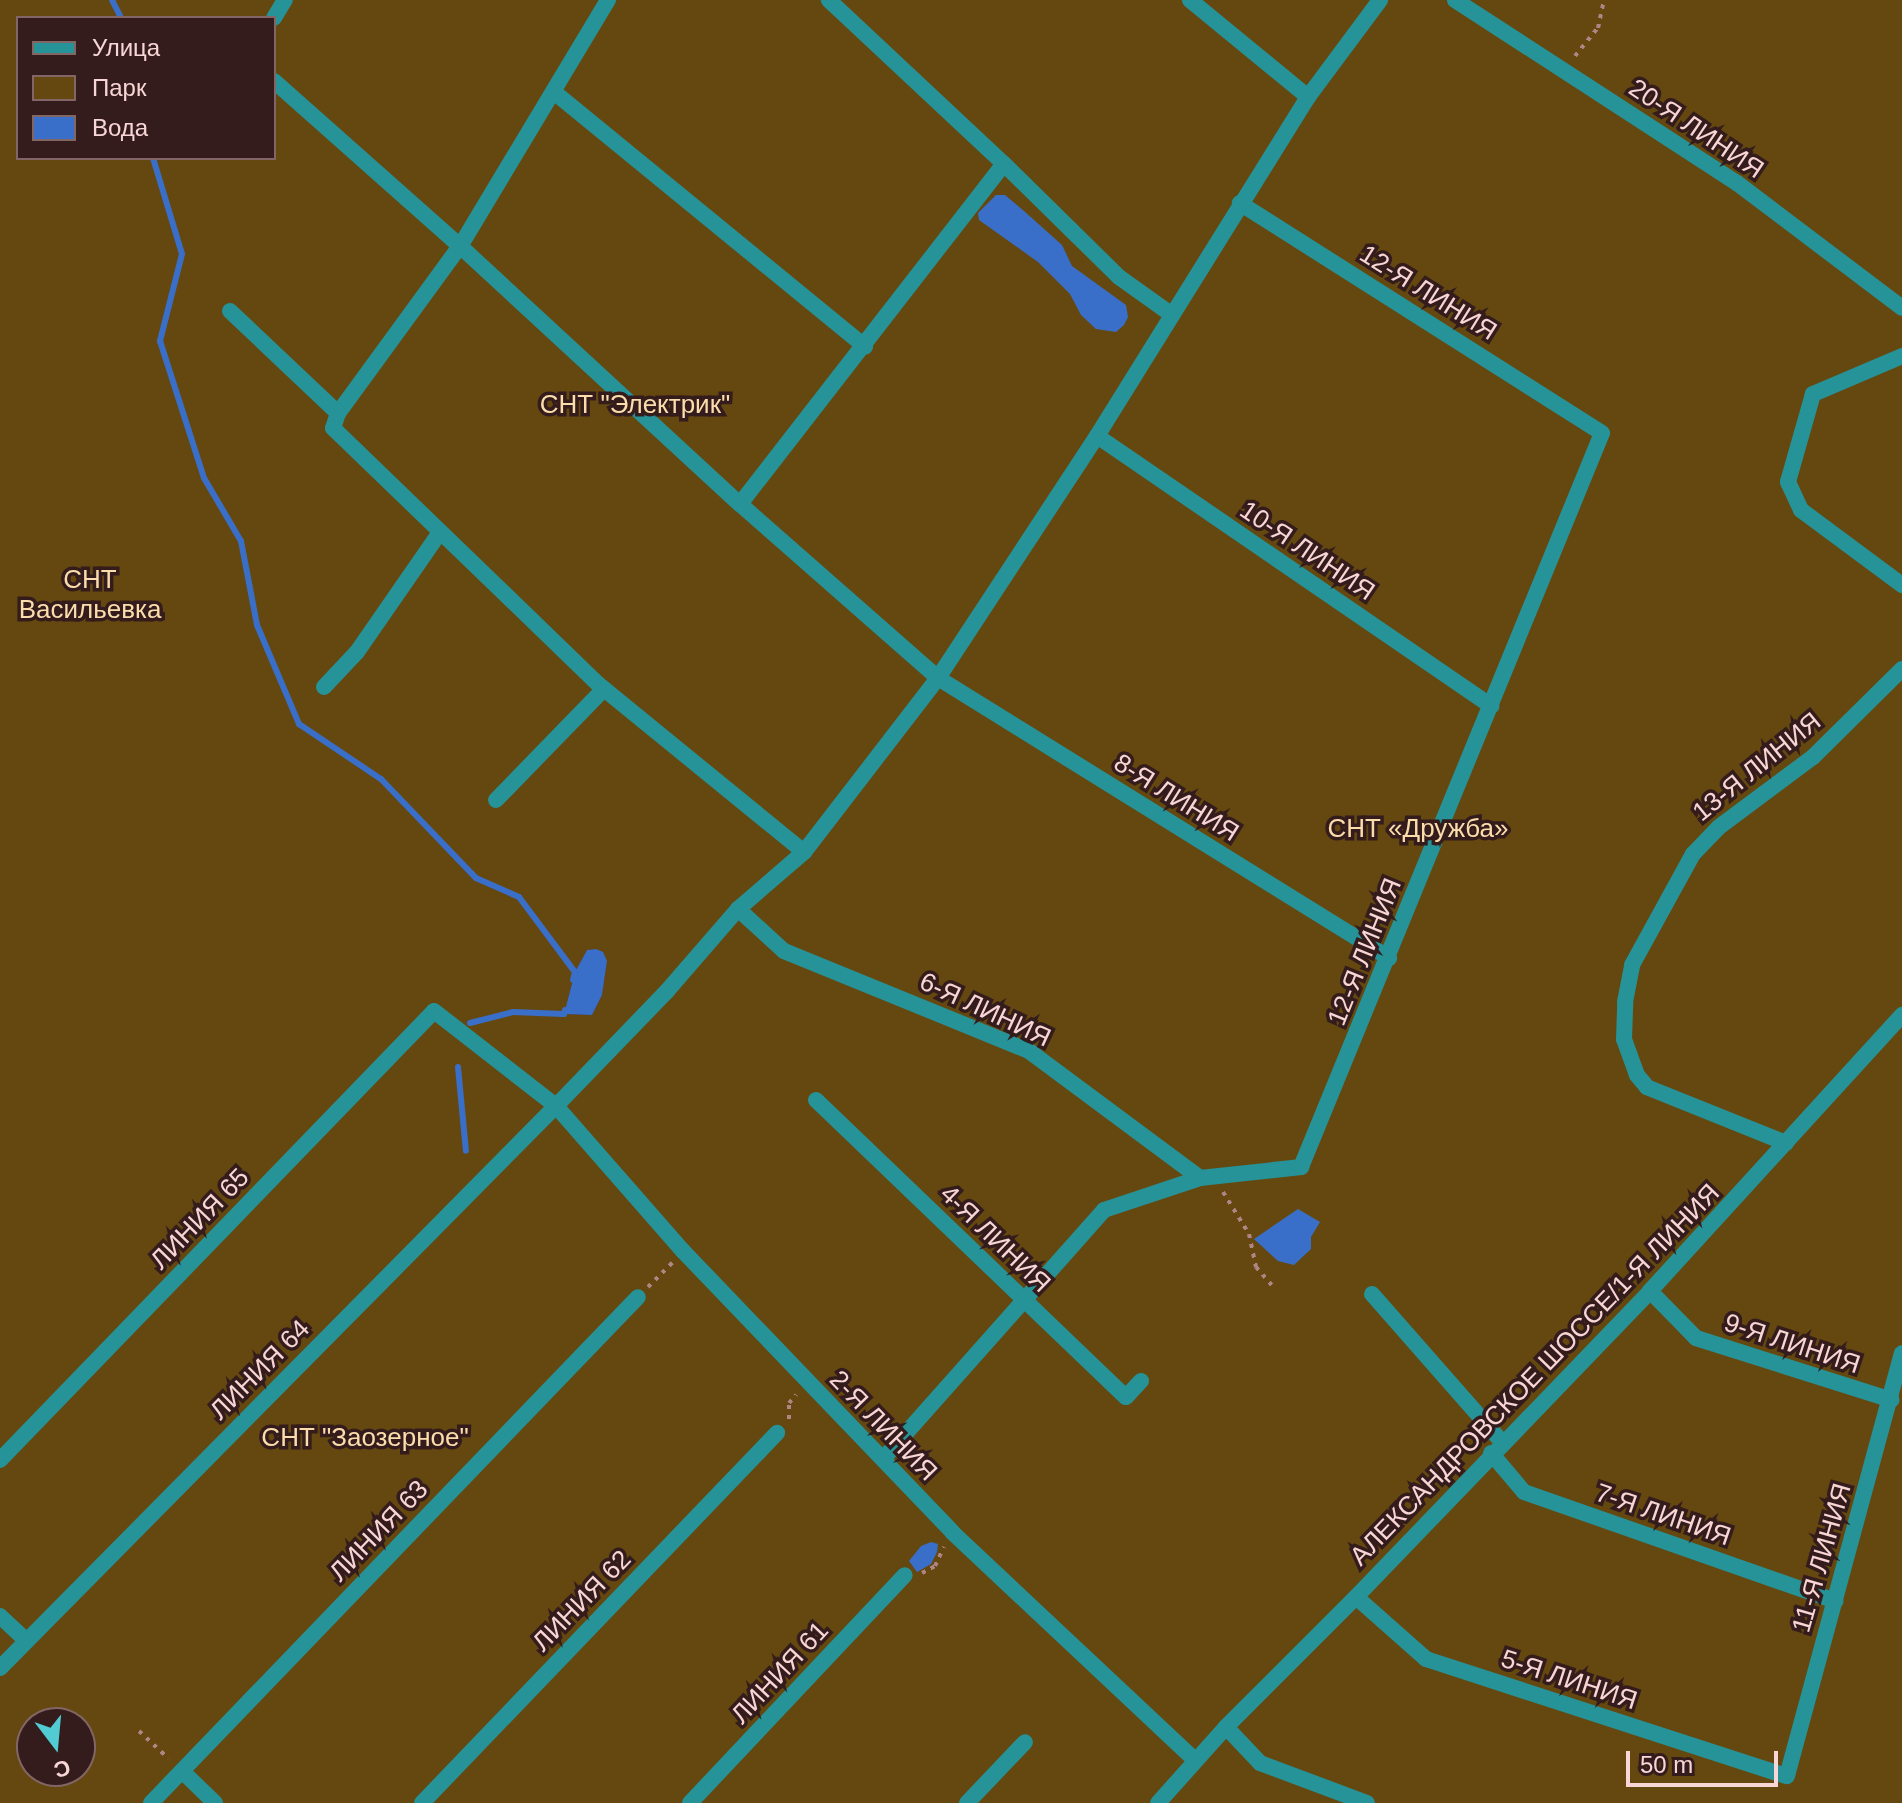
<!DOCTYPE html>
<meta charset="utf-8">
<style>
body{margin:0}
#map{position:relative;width:1902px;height:1803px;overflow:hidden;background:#5f2a2b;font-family:Arial,sans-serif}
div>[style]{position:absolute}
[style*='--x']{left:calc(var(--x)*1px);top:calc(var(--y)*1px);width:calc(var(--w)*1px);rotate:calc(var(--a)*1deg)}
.green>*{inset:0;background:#654810}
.water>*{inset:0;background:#396fc8}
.stream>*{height:6px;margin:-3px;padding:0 3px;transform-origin:3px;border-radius:3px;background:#396fc8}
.path>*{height:4px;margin-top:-2px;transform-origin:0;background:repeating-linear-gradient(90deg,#b08585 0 4px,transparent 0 10px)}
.minor>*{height:16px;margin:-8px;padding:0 8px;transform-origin:8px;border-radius:8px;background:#259398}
.tertiary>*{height:16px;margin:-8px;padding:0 8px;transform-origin:8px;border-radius:8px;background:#259398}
span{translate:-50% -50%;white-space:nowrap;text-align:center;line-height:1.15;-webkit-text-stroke:7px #341c1c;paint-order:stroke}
.street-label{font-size:26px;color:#f8d6d5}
.park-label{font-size:26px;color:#fbddac}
.legend{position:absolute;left:16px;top:16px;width:260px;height:144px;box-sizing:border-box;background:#341c1c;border:2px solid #826666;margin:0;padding:10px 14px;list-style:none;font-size:24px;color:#f8d6d5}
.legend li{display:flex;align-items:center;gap:16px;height:40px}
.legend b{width:40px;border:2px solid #826666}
.north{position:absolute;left:16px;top:1707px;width:80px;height:80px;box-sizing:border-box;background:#341c1c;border:2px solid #826666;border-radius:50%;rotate:164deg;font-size:22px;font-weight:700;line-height:32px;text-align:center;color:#f8d6d5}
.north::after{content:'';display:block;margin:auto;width:28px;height:36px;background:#51ccd2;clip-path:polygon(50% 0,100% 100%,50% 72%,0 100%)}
.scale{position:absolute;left:1626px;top:1751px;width:152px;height:36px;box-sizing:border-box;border:4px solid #f8d6d5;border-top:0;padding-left:10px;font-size:24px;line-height:28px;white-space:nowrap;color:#f8d6d5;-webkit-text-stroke:6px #341c1c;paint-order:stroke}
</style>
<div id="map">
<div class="green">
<i style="clip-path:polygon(evenodd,0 0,1902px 0,1902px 1803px,0 1803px,0 0,18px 18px,274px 18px,274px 158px,18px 158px,18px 18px,0 0,596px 949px,607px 961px,602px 995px,592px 1015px,564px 1014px,575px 972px,587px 950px,596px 949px,0 0,32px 1723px,80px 1723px,80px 1771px,32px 1771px,32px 1723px)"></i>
</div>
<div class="water">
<i style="clip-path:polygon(996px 195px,1005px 195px,1024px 211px,1062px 245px,1072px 266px,1126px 305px,1128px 317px,1124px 325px,1116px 332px,1096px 329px,1081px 315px,1070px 294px,1038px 262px,979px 220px,978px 213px)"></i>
<i style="clip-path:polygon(596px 949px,603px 952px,607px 961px,602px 995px,592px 1015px,564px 1014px,575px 972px,587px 950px)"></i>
<i style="clip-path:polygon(1298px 1209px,1320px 1222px,1311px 1237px,1311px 1249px,1294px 1265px,1278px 1261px,1254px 1239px)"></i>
<i style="clip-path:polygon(931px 1542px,938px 1544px,937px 1552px,931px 1564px,917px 1572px,909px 1561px,921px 1546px)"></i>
</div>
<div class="stream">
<i style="--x:112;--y:0;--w:20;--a:63"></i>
<i style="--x:153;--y:158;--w:100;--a:73.2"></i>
<i style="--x:182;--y:254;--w:90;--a:104.2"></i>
<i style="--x:160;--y:341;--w:144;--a:72.2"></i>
<i style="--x:204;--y:478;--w:73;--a:59.6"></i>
<i style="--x:241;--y:541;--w:86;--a:79.2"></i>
<i style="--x:257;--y:625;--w:108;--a:67"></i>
<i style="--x:299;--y:724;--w:99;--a:33.9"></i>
<i style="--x:381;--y:779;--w:137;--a:46.2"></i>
<i style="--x:476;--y:878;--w:47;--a:23.8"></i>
<i style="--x:519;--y:897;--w:94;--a:53.3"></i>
<i style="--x:575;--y:972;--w:8;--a:104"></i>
<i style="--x:470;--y:1023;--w:44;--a:-14.3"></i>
<i style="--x:513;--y:1012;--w:51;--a:2.2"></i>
<i style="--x:564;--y:1014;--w:4;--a:-76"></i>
<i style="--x:458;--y:1067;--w:84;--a:84.6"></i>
</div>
<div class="path">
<i style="--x:1575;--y:56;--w:36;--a:-51"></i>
<i style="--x:1598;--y:28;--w:29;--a:-78"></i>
<i style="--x:1223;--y:1192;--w:49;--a:58.2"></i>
<i style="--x:1249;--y:1234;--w:34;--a:78"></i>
<i style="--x:1256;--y:1267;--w:29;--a:49"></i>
<i style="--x:648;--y:1287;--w:35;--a:-45"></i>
<i style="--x:789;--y:1419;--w:16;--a:-90"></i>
<i style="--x:789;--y:1403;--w:11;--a:-49"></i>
<i style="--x:922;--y:1573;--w:15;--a:-28"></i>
<i style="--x:935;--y:1566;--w:21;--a:-65"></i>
<i style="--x:139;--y:1731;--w:40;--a:43"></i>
</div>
<div class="minor">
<i style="--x:608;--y:0;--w:287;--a:121"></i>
<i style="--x:460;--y:246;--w:207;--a:126.1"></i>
<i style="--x:338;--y:413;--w:16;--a:108"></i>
<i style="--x:333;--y:428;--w:368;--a:44"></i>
<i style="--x:598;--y:684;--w:266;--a:39.2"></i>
<i style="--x:1190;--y:0;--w:153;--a:39.4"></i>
<i style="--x:1455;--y:0;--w:336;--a:33"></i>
<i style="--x:1737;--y:183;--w:207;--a:37.1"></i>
<i style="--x:274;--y:18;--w:21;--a:-59"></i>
<i style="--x:274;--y:81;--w:249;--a:41.6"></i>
<i style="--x:460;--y:246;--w:381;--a:42.7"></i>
<i style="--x:740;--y:504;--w:264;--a:41.3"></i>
<i style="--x:938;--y:678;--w:531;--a:31.83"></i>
<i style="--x:554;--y:92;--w:402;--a:39.3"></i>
<i style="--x:1004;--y:164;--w:161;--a:44.5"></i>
<i style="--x:1119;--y:277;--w:65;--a:35.6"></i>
<i style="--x:230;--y:311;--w:149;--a:43.4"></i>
<i style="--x:1902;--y:356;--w:97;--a:156.9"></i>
<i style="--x:1813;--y:394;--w:91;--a:105.9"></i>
<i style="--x:1788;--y:482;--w:31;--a:65"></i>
<i style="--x:1801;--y:510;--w:126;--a:36.6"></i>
<i style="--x:1097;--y:436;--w:478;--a:34.4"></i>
<i style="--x:740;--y:504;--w:430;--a:-52.2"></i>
<i style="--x:1004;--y:164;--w:240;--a:-136.9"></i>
<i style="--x:324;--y:687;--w:48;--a:-46.7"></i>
<i style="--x:357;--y:652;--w:146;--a:-55.3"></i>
<i style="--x:496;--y:800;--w:155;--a:-45.8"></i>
<i style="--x:738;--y:909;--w:62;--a:42.4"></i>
<i style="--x:784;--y:951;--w:265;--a:22.2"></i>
<i style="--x:1029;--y:1051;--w:213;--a:36.6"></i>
<i style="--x:816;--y:1100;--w:429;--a:43.8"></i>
<i style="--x:1126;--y:1397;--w:22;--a:-47"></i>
<i style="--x:1786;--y:1143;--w:150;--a:-158.1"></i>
<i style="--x:1647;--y:1087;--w:16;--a:-130"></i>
<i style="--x:1637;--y:1075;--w:38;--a:-110"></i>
<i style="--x:1624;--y:1039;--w:37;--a:-88"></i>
<i style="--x:1625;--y:1002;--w:38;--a:-79"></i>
<i style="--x:1632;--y:965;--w:127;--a:-61.2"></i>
<i style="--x:1693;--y:854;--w:37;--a:-46"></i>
<i style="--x:1719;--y:827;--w:117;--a:-36.7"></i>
<i style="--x:1813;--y:757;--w:125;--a:-44.7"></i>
<i style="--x:1650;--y:1291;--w:66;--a:45.6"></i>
<i style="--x:1696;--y:1338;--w:205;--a:17.6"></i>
<i style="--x:1372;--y:1294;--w:197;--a:48.7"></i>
<i style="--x:1491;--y:1453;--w:51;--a:49.8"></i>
<i style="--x:1524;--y:1492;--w:330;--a:19.3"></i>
<i style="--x:883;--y:1459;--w:333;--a:-48.4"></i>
<i style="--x:1104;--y:1210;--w:101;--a:-18.4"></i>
<i style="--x:1200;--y:1178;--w:102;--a:-6.2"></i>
<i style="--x:1301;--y:1167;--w:793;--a:-67.7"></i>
<i style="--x:1602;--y:433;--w:429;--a:-147.6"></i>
<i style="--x:0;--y:1460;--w:624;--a:-45.97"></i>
<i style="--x:434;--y:1011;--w:155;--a:37.9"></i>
<i style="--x:556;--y:1106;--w:193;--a:48.8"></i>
<i style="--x:683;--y:1251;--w:389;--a:46.2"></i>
<i style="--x:952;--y:1532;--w:333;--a:43.2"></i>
<i style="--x:1356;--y:1597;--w:94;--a:41.5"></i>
<i style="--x:1426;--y:1659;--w:379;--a:18"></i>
<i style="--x:1787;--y:1776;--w:438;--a:-74.8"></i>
<i style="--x:0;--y:1616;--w:35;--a:43"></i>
<i style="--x:0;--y:1668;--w:791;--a:-45.31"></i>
<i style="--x:556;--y:1106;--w:160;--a:-46"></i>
<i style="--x:667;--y:991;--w:108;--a:-49.1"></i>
<i style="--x:738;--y:909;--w:87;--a:-40.8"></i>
<i style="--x:804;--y:852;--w:220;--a:-52.4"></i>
<i style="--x:938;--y:678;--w:290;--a:-56.7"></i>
<i style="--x:1097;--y:436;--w:399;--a:-58.1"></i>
<i style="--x:1308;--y:97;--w:121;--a:-53.4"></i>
<i style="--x:1226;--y:1727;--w:50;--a:46.6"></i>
<i style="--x:1260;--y:1763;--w:114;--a:20.5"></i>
<i style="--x:182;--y:1771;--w:46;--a:44.1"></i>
<i style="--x:151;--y:1803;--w:702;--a:-46.1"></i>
<i style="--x:422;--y:1803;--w:513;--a:-46.19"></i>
<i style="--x:690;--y:1803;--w:313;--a:-46.7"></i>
<i style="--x:967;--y:1803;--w:84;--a:-46.4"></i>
</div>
<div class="tertiary">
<i style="--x:1158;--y:1803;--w:102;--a:-48.2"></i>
<i style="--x:1226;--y:1727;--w:184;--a:-45"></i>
<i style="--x:1356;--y:1597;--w:424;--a:-46.1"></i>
<i style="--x:1650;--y:1291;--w:374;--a:-47.6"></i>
</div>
<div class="street-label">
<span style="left:1696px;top:129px;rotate:34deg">20-Я ЛИНИЯ</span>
<span style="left:1428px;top:293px;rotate:32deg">12-Я ЛИНИЯ</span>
<span style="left:1307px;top:551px;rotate:34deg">10-Я ЛИНИЯ</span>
<span style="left:1757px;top:767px;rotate:-39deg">13-Я ЛИНИЯ</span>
<span style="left:1176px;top:798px;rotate:32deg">8-Я ЛИНИЯ</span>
<span style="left:1365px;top:952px;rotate:-68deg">12-Я ЛИНИЯ</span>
<span style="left:985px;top:1010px;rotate:25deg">6-Я ЛИНИЯ</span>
<span style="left:200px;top:1219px;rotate:-46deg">ЛИНИЯ 65</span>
<span style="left:995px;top:1239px;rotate:44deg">4-Я ЛИНИЯ</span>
<span style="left:1792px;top:1344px;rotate:18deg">9-Я ЛИНИЯ</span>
<span style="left:260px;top:1370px;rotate:-45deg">ЛИНИЯ 64</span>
<span style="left:1535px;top:1375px;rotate:-46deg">АЛЕКСАНДРОВСКОЕ ШОССЕ/1-Я ЛИНИЯ</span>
<span style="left:883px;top:1426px;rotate:46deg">2-Я ЛИНИЯ</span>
<span style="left:1663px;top:1515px;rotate:19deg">7-Я ЛИНИЯ</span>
<span style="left:379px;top:1531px;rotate:-46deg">ЛИНИЯ 63</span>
<span style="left:1822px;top:1558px;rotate:-74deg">11-Я ЛИНИЯ</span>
<span style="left:582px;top:1601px;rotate:-46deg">ЛИНИЯ 62</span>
<span style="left:780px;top:1673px;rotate:-47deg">ЛИНИЯ 61</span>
<span style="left:1569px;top:1680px;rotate:18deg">5-Я ЛИНИЯ</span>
</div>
<div class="park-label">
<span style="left:635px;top:405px">СНТ "Электрик"</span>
<span style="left:90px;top:595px">СНТ<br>Васильевка</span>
<span style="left:1418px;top:829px">СНТ «Дружба»</span>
<span style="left:365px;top:1438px">СНТ "Заозерное"</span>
</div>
<ul class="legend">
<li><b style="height:10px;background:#259398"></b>Улица</li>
<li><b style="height:22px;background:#654810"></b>Парк</li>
<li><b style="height:22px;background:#396fc8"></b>Вода</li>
</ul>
<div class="north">С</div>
<div class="scale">50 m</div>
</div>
